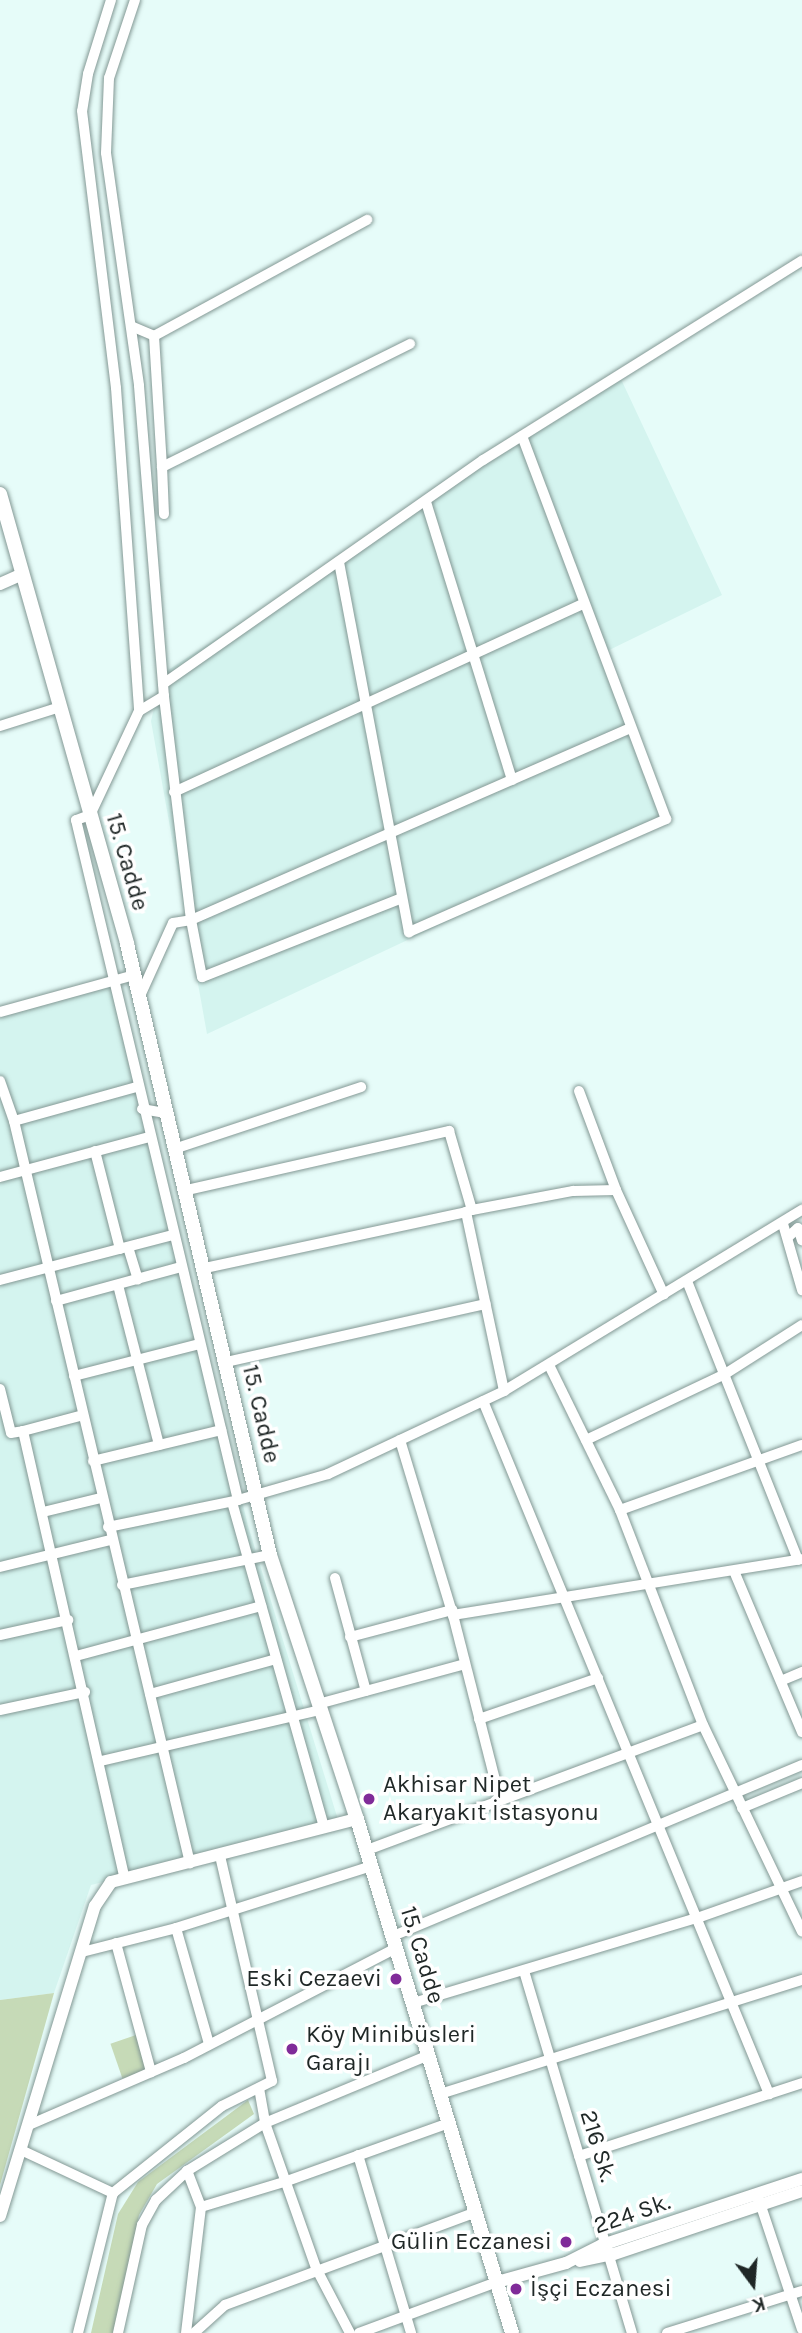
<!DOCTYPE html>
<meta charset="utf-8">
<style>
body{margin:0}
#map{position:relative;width:802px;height:2333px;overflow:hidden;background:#e6fcf9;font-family:Karla,sans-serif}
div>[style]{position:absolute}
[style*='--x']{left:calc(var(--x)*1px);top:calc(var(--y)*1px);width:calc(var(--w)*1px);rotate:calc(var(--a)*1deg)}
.built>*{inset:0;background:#d4f4ef}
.green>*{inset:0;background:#c6dab7;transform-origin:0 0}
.roads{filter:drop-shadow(0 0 2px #839894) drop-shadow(0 0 2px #839894)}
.minor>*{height:10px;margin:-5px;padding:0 5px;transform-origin:5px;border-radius:5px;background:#fff}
.tertiary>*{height:12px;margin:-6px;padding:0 6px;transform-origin:6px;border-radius:6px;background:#fff}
.secondary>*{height:14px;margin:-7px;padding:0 7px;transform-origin:7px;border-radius:7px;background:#fff}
.dots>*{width:19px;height:19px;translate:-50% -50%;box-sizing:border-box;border:4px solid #fff;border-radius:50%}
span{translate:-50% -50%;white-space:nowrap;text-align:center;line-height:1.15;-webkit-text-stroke:7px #fff;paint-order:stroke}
.street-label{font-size:24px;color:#1f2726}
.poi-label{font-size:24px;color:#1f2726}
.left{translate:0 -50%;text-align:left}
.right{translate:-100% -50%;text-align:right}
.north{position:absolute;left:718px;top:2249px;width:70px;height:70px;-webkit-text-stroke:5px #fff;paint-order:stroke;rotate:164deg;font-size:19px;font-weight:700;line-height:28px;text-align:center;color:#1f2726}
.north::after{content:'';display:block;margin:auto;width:24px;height:32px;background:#1f2726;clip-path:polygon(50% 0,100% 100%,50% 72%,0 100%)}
</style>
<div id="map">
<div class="built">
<i style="clip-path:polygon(620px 377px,722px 595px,601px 654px,666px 819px,207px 1034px,151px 721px,162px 674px)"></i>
<i style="clip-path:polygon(116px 978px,248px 1526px,339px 1823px,91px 1885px,54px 1993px,0 2000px,0 1008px)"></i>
</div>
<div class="green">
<i style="clip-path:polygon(54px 1993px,0 2185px,0 2000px)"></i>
<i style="left:136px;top:2035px;width:37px;height:27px;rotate:71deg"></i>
<i style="clip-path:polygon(248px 2100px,254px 2114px,157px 2184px,139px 2215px,115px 2333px,91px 2333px,118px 2214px,138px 2182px)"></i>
</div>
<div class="roads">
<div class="minor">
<i style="--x:111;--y:0;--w:77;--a:107.3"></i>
<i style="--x:88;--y:74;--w:37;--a:99"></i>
<i style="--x:82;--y:111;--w:279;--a:83"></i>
<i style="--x:116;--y:388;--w:324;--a:85.9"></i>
<i style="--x:135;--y:0;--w:82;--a:108.4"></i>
<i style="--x:109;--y:78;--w:75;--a:92.3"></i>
<i style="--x:106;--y:153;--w:235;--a:81.9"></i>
<i style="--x:139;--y:386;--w:311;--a:85.4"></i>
<i style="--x:164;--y:696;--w:29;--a:149"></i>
<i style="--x:139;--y:711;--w:115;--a:115.2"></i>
<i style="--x:90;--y:815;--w:15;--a:160"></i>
<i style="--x:76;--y:820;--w:699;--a:76.6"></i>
<i style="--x:131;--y:326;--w:25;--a:23"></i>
<i style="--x:154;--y:336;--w:243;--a:-28.6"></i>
<i style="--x:154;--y:336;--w:131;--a:86.5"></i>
<i style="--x:426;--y:502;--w:291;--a:72.8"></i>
<i style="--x:164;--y:514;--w:47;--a:-92.4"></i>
<i style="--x:162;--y:467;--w:277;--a:-26.4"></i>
<i style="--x:339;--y:562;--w:377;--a:79.3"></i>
<i style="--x:409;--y:932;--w:281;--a:-23.7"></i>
<i style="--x:666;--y:819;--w:409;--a:-110.6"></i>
<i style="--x:163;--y:684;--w:391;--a:-35"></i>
<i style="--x:483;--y:460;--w:376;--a:-32"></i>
<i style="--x:0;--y:726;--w:63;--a:-17.6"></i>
<i style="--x:174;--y:792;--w:449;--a:-24.7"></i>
<i style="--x:402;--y:898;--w:215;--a:158.4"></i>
<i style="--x:202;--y:977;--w:58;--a:-100.9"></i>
<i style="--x:191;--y:920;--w:478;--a:-23.6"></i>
<i style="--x:140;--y:996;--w:80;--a:-65.7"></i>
<i style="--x:173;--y:923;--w:18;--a:-9"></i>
<i style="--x:191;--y:920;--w:226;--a:-96.9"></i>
<i style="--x:0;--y:1012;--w:139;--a:-15.4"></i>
<i style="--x:0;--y:1081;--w:42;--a:70.7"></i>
<i style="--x:14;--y:1121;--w:763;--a:76.66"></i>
<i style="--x:579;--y:1091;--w:106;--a:69.5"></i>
<i style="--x:616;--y:1190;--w:115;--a:65.4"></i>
<i style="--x:142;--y:1109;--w:27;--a:10"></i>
<i style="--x:14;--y:1121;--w:128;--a:-15.5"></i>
<i style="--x:177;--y:1148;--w:194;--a:-18.3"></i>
<i style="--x:95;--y:1151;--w:101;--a:75.7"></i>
<i style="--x:0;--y:1177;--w:154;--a:-15"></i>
<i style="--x:187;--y:1190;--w:269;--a:-12.7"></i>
<i style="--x:449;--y:1131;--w:82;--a:73.8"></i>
<i style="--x:472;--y:1210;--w:6;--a:162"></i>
<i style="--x:466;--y:1212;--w:183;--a:78"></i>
<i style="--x:472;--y:1210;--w:103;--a:-10.7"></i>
<i style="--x:573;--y:1191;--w:43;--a:-1.3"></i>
<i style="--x:783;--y:1224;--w:69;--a:73.9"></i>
<i style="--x:788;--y:1237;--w:13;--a:-42"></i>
<i style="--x:798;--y:1228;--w:13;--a:72"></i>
<i style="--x:128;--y:1247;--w:34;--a:73"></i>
<i style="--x:205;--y:1268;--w:267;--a:-12.1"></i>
<i style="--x:0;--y:1280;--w:179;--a:-14.6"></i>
<i style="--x:687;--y:1281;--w:300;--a:68.3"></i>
<i style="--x:118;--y:1285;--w:165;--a:75.6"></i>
<i style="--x:56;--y:1301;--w:130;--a:-15.2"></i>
<i style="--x:226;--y:1362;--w:266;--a:-12.6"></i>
<i style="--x:549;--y:1365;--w:161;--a:63.9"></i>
<i style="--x:620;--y:1510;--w:230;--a:68.9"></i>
<i style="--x:703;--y:1725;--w:229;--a:64.4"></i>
<i style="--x:74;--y:1376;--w:130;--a:-14.3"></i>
<i style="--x:0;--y:1389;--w:45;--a:76"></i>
<i style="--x:11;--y:1433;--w:12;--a:-9"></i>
<i style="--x:23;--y:1431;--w:459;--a:77.2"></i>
<i style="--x:483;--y:1401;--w:750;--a:67.57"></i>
<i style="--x:23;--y:1431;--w:62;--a:-14.9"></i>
<i style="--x:400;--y:1440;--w:183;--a:73.2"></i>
<i style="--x:453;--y:1615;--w:190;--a:75.7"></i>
<i style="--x:586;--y:1440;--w:154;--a:-25.4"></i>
<i style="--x:725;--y:1374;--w:91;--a:-32.5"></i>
<i style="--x:93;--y:1461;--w:132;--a:-13.6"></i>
<i style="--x:232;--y:1502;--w:338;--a:74.2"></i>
<i style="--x:620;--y:1510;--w:193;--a:-19.7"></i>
<i style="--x:43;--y:1512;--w:60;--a:-13.6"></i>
<i style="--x:108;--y:1527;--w:133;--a:-11.7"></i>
<i style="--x:238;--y:1500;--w:94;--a:-16.1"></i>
<i style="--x:328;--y:1474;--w:195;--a:-25.2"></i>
<i style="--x:504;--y:1391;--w:349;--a:-31.3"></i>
<i style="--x:0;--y:1567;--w:113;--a:-13.8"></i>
<i style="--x:734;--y:1571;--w:175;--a:67.1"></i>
<i style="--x:335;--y:1578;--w:117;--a:74.7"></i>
<i style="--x:122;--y:1585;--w:151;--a:-11.5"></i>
<i style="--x:453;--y:1615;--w:353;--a:-9.1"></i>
<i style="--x:0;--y:1635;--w:70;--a:-12.4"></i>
<i style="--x:350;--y:1637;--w:106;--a:-14.8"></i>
<i style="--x:76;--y:1656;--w:192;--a:-15.1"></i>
<i style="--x:783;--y:1680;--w:21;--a:-23"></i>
<i style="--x:150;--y:1694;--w:131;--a:-15.5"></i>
<i style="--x:318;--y:1704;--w:152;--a:-15.2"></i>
<i style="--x:0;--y:1710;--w:87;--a:-12"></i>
<i style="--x:479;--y:1719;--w:126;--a:-19"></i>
<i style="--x:101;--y:1761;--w:225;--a:-13.1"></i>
<i style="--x:742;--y:1808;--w:65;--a:-22.6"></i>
<i style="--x:367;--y:1850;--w:358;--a:-20.4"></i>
<i style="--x:176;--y:1928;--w:121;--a:74.1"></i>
<i style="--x:393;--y:1936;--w:443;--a:-22.7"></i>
<i style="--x:116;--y:1943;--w:134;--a:74.8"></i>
<i style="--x:82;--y:1952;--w:97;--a:-14.3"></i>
<i style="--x:176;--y:1928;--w:206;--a:-17.6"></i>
<i style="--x:524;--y:1971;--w:378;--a:73.4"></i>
<i style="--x:413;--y:2003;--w:296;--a:-16.7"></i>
<i style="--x:697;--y:1918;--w:111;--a:-19.4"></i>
<i style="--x:259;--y:2088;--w:36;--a:80"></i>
<i style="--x:265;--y:2123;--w:154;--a:70.6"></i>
<i style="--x:316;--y:2268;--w:73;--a:62.4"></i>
<i style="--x:440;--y:2094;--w:380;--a:-17.5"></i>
<i style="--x:29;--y:2125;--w:169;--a:-23.4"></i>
<i style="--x:184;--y:2058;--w:239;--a:-27.4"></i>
<i style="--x:21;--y:2150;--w:102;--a:25.1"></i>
<i style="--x:358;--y:2155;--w:186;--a:73.4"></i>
<i style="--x:579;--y:2156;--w:235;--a:-18.1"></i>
<i style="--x:759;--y:2200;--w:136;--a:71.6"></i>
<i style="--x:201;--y:2207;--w:90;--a:-16.8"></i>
<i style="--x:287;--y:2181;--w:172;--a:-19.7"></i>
<i style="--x:78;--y:2333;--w:144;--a:-76"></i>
<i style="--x:113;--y:2193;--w:139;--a:-38.6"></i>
<i style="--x:222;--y:2106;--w:56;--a:-26.6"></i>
<i style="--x:272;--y:2081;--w:231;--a:-103"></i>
<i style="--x:118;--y:2333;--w:111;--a:-77.5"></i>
<i style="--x:142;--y:2225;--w:29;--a:-61"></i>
<i style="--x:156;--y:2200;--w:42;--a:-43.1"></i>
<i style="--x:187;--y:2171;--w:92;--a:-31.6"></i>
<i style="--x:265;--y:2123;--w:178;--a:-22.5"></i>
<i style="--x:186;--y:2333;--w:127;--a:-83.2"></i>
<i style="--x:201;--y:2207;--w:39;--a:-111"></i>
<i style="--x:194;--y:2333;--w:42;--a:-42.1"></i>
<i style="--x:225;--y:2305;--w:268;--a:-20.3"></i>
<i style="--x:359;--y:2333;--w:147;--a:-20.3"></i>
<i style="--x:667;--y:2333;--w:141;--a:-17.3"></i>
</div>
<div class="tertiary">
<i style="--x:0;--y:584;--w:24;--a:-24"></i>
<i style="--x:0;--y:2216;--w:324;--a:-73"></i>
<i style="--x:95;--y:1906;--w:29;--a:-56"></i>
<i style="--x:111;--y:1882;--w:254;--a:-14.4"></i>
<i style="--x:580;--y:2261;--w:35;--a:-12"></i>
<i style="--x:614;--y:2254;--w:198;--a:-18.5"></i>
<i style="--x:497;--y:2282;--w:72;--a:-15.4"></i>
<i style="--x:566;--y:2263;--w:40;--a:-26.6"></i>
<i style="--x:602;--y:2245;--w:211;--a:-18.3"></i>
</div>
<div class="secondary">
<i style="--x:0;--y:494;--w:468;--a:74.2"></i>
<i style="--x:127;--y:944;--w:628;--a:76.83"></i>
<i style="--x:270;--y:1555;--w:278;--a:71.8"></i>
<i style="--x:357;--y:1819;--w:537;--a:73.22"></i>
</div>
</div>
<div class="dots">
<i style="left:369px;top:1799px;background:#802b99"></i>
<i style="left:396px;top:1979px;background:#802b99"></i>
<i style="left:292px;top:2049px;background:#802b99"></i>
<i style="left:566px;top:2242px;background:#802b99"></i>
<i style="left:516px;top:2289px;background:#802b99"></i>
</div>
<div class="street-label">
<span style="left:127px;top:862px;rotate:74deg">15. Cadde</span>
<span style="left:261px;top:1414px;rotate:77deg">15. Cadde</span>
<span style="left:422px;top:1955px;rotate:73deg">15. Cadde</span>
<span style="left:598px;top:2146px;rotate:73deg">216 Sk.</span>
<span style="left:632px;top:2214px;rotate:-19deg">224 Sk.</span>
</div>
<div class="poi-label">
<span class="left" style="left:383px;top:1799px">Akhisar Nipet<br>Akaryakıt İstasyonu</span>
<span class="right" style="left:382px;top:1979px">Eski Cezaevi</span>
<span class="left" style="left:306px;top:2049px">Köy Minibüsleri<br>Garajı</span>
<span class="right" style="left:552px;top:2242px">Gülin Eczanesi</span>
<span class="left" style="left:530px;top:2289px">İşçi Eczanesi</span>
</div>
<div class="north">K</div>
</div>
